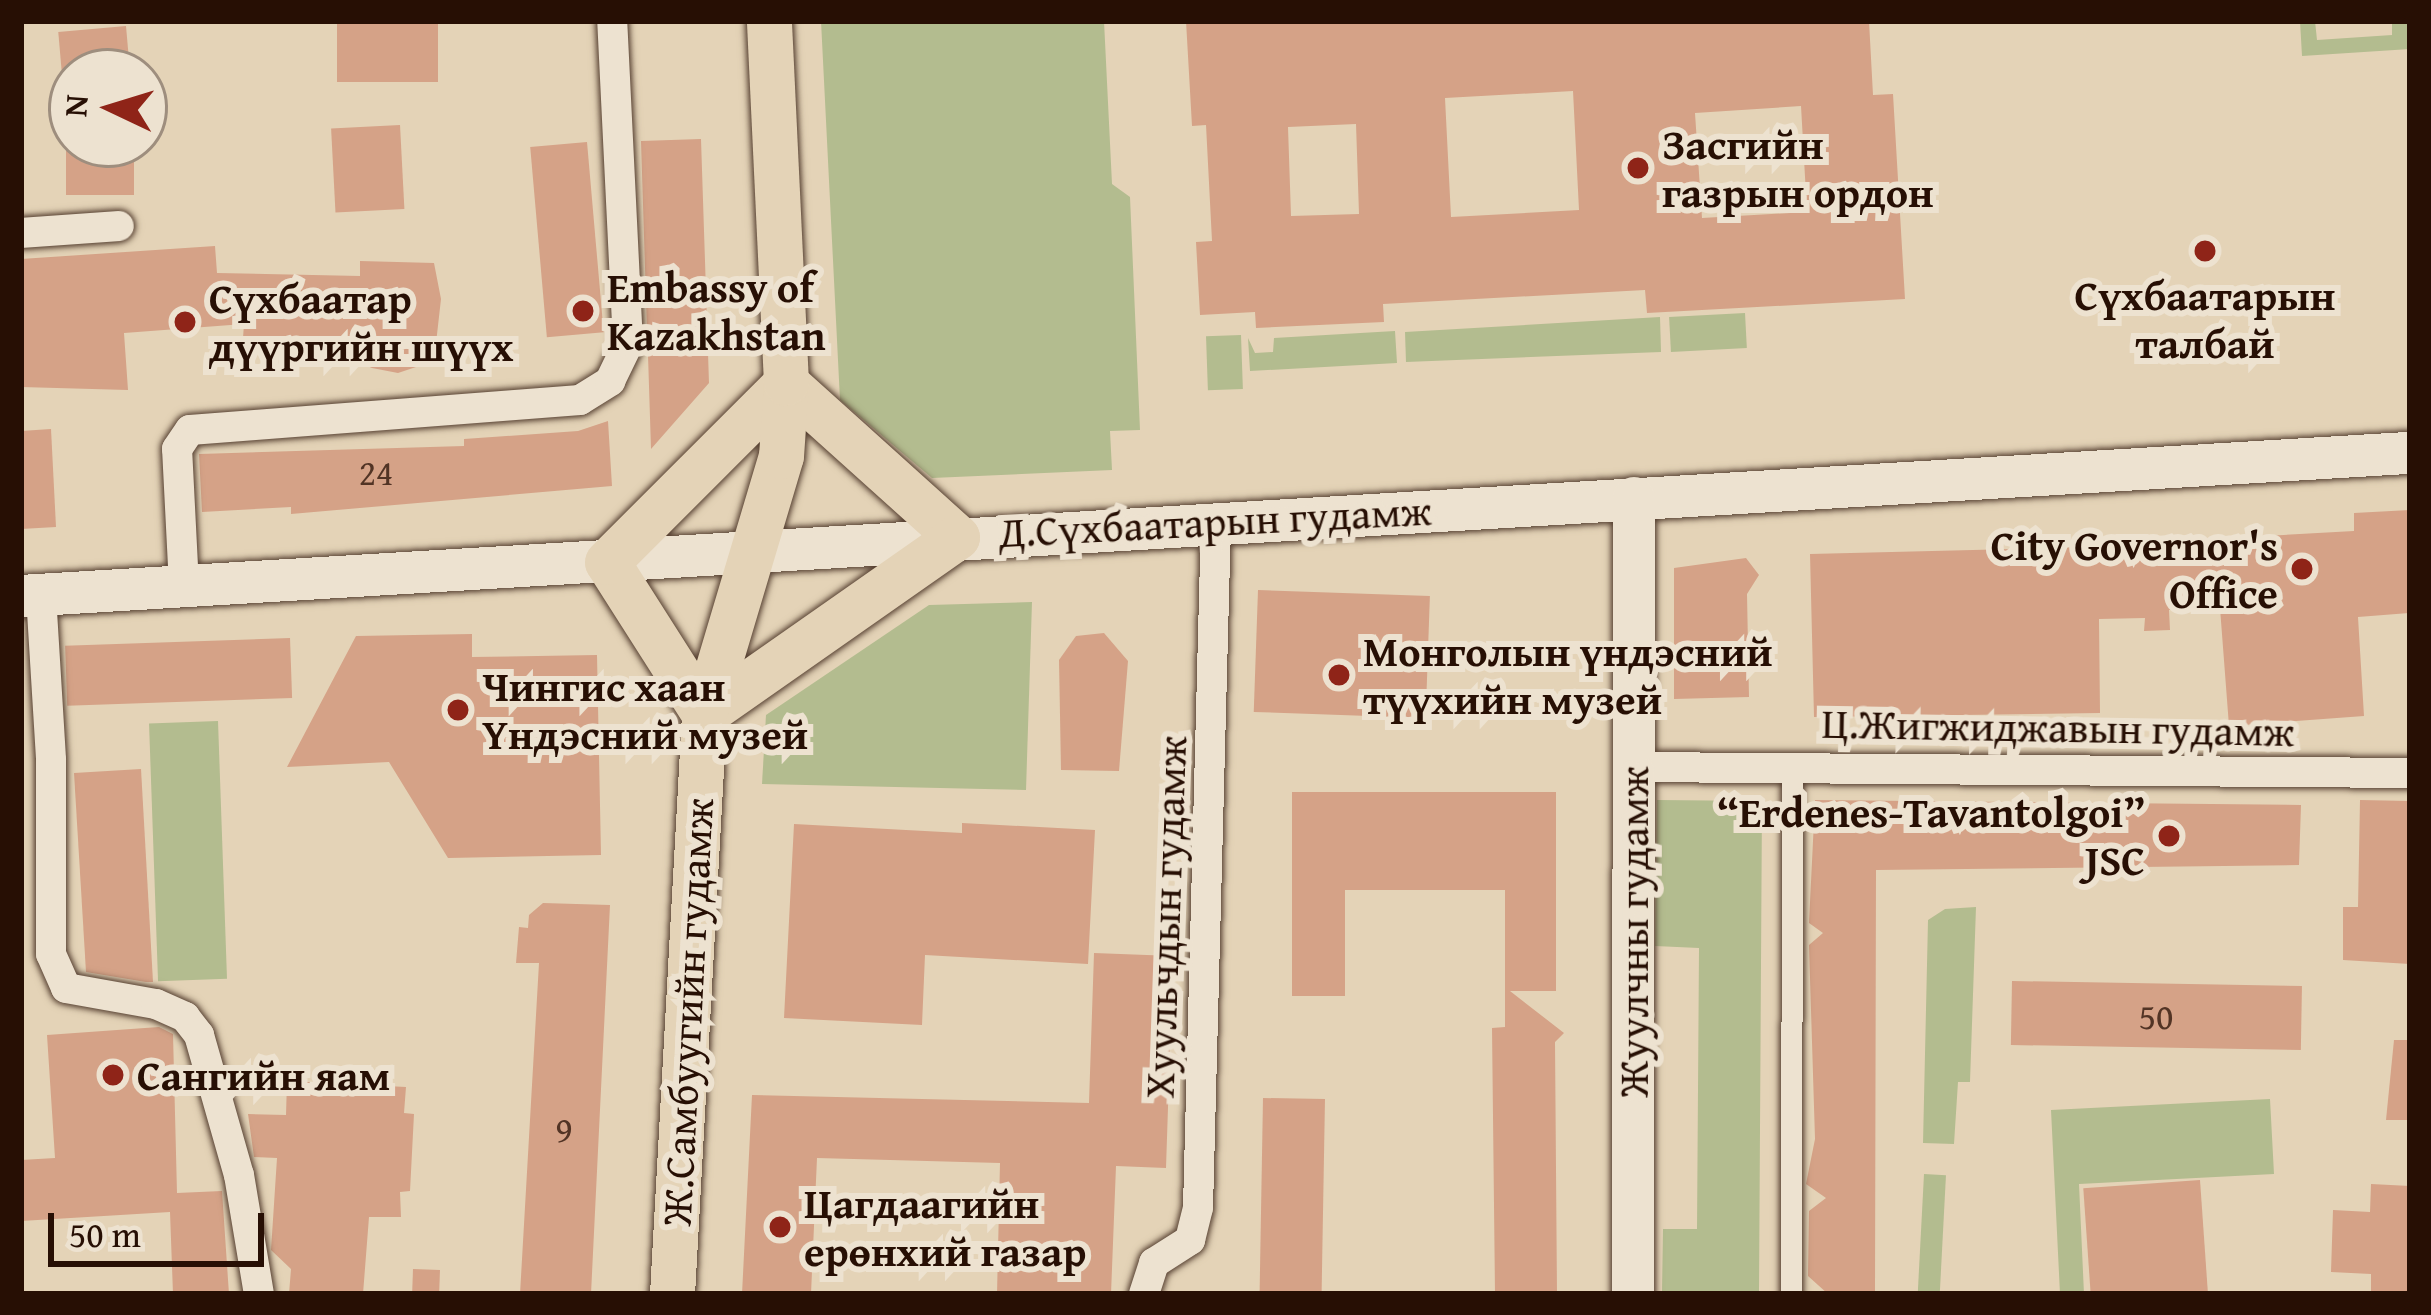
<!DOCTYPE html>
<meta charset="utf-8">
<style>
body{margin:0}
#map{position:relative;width:2431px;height:1315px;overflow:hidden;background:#e4d3b7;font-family:"Gentium Book Plus",serif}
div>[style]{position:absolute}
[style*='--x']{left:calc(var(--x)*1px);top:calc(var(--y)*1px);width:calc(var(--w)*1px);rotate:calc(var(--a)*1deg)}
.green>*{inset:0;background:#b3bc8f;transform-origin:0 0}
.building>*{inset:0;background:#d5a287;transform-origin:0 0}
.roads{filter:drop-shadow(0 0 3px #564031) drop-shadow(0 0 3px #564031)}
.pedestrian>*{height:21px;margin:-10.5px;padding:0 10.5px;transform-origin:10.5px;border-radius:10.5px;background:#ede2d0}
.minor>*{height:30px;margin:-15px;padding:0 15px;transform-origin:15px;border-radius:15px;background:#ede2d0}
.secondary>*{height:42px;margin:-21px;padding:0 21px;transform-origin:21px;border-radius:21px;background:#ede2d0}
.primary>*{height:45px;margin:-22.5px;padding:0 22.5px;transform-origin:22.5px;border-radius:22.5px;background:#e4d3b7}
.dots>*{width:33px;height:33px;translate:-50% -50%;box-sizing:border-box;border:6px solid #ede2d0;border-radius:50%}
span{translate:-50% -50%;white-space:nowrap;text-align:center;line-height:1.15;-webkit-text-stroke:12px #ede2d0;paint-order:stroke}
.number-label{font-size:36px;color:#523425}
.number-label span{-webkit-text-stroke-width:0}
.poi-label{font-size:42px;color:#270f04;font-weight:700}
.left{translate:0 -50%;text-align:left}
.right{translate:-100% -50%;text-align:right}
.street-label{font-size:42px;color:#270f04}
.frame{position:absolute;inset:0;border:24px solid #270f04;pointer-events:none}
.north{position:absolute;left:48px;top:48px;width:120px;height:120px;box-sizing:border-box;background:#ede2d0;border:3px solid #9e8e7e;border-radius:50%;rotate:274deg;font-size:33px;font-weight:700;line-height:48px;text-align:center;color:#270f04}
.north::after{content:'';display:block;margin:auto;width:42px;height:54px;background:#8f2418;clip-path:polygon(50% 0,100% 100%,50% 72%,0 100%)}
.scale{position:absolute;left:48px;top:1213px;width:216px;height:54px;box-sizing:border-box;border:6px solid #270f04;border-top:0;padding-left:15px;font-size:36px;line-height:42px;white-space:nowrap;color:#270f04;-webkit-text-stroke:9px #ede2d0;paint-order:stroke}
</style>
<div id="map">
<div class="green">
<i style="clip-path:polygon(821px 21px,1104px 21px,1112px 184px,1130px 197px,1140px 430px,1110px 431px,1112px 470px,932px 478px,840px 400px)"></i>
<i style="clip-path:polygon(2300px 21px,2315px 21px,2317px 40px,2392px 35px,2392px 21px,2408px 21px,2410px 49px,2302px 56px)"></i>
<i style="left:1745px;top:313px;width:35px;height:76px;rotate:87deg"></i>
<i style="clip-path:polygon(1660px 317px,1661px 352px,1406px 362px,1405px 332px)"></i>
<i style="clip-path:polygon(1395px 331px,1397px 363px,1250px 371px,1248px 338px,1255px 353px,1273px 352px,1274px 338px)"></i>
<i style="left:1241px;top:335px;width:54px;height:35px;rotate:88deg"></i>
<i style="clip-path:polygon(1032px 602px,1026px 790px,762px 784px,766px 715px,929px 605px)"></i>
<i style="left:218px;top:721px;width:258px;height:69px;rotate:88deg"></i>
<i style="clip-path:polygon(1657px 800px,1762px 801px,1759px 1294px,1662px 1294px,1663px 1229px,1697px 1229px,1699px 948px,1655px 946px)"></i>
<i style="clip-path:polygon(1976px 907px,1970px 1082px,1958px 1082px,1954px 1144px,1923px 1143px,1928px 920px,1945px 909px)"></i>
<i style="clip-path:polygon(2270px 1099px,2274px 1174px,2079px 1184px,2084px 1294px,2060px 1294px,2051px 1110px)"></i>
<i style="left:1924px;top:1174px;width:22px;height:120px;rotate:3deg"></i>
</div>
<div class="building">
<i style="left:337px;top:21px;width:101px;height:61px"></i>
<i style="clip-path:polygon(evenodd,1186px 21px,1869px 21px,1873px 95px,1893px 94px,1905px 299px,1647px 313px,1645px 290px,1383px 304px,1384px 322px,1256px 328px,1255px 312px,1200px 315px,1196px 242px,1212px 241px,1206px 125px,1192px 126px,1186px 21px,1573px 91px,1579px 210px,1451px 217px,1445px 98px,1573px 91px,1186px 21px,1801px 106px,1807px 212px,1702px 218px,1695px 113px,1801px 106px,1186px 21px,1356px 124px,1359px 214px,1291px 216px,1288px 127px,1356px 124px)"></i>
<i style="left:126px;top:26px;width:46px;height:68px;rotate:85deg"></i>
<i style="left:400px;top:125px;width:84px;height:69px;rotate:87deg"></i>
<i style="clip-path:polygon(701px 139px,709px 383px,651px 449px,648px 355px,656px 330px,647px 330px,641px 141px)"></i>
<i style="left:587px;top:142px;width:191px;height:57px;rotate:85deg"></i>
<i style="left:66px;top:144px;width:68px;height:51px"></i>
<i style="clip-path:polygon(215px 246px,217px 273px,360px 276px,360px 261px,434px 263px,441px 299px,434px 361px,398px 373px,372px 368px,358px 362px,358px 340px,243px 338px,244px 324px,124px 333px,128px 390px,21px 387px,21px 259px)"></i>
<i style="clip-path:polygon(608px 421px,612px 486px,291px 514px,291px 507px,202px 512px,199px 454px,464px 446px,464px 439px,578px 431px)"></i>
<i style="clip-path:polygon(51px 429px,56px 527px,21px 529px,21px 431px)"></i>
<i style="clip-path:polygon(2410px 510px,2409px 613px,2358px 617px,2364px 716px,2229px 726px,2220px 608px,2169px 610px,2170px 630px,2144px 631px,2145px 618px,2099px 619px,2100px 713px,1814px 717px,1810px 554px,2131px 546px,2132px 561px,2193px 558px,2192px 540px,2354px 531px,2354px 513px)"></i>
<i style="clip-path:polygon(1746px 558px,1759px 575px,1747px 594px,1749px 697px,1674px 699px,1674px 568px)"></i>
<i style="left:1258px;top:590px;width:172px;height:122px;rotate:2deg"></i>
<i style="clip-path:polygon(1104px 633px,1128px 661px,1119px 771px,1061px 770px,1059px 660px,1076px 636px)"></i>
<i style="clip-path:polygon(472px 634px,472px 657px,597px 655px,601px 855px,448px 858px,389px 762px,287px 767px,356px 636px)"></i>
<i style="left:290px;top:638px;width:60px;height:225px;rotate:88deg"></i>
<i style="clip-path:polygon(141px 769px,153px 982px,146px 982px,86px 972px,74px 773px)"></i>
<i style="clip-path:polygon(1292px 792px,1556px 792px,1556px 991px,1510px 991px,1564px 1033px,1555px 1042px,1557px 1294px,1495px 1294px,1492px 1028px,1505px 1027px,1505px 890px,1345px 890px,1345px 996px,1292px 996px)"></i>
<i style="clip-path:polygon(1815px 800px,2301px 805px,2299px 865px,1876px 870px,1875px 1294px,1828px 1294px,1808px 1276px,1809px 1211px,1826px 1198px,1806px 1184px,1815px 1139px,1809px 945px,1823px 933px,1809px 923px)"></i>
<i style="clip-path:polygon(2360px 800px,2410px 801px,2410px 964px,2343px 960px,2343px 907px,2358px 907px)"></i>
<i style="clip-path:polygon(962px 823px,1095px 830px,1088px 964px,925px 955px,922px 1025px,784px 1018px,794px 824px,962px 833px)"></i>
<i style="clip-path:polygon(543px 903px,610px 905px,591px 1294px,520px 1294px,539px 963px,516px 963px,519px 927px,528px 928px,529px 915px)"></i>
<i style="clip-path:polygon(1094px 953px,1173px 956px,1166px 1168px,1116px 1166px,1111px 1294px,997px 1294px,1000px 1163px,817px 1158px,811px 1294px,742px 1294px,752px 1095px,1089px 1103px)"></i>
<i style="left:2012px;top:981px;width:290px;height:64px;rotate:1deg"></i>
<i style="clip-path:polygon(159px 1027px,173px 1034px,177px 1193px,222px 1191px,229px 1294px,173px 1294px,170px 1212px,21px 1221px,21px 1160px,55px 1158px,47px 1035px)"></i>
<i style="clip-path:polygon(2394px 1040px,2410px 1040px,2410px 1120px,2386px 1120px)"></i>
<i style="clip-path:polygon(287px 1081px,406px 1087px,404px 1113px,414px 1114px,410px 1191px,400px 1192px,401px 1217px,369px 1217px,363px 1294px,289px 1294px,291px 1269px,271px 1250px,277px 1158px,254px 1157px,248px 1114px,286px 1115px)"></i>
<i style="left:1263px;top:1098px;width:62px;height:196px;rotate:1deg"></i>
<i style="left:2200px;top:1180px;width:114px;height:117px;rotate:86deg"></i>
<i style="clip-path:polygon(2371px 1184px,2410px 1186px,2410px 1294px,2371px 1294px,2371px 1274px,2331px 1272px,2333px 1210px,2370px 1212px)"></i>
<i style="left:413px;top:1269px;width:27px;height:25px;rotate:2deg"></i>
</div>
<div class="roads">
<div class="pedestrian">
<i style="--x:1791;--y:1294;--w:529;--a:-89.89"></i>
</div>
<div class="minor">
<i style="--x:21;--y:233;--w:98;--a:-4.1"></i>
<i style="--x:184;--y:586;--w:137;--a:-92.9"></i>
<i style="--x:177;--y:449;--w:23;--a:-56"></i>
<i style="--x:190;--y:430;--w:391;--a:-4.4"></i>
<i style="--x:580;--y:400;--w:36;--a:-32"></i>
<i style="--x:610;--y:381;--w:41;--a:-64.1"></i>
<i style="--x:628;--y:344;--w:323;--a:-92.8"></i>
<i style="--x:41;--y:595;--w:165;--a:86.5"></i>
<i style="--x:51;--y:760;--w:194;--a:90"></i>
<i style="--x:51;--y:954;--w:37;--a:66"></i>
<i style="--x:66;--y:988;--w:91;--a:10.1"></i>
<i style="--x:156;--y:1004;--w:32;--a:24"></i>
<i style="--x:185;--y:1017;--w:23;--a:52"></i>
<i style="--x:199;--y:1035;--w:146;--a:74.1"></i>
<i style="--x:239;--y:1175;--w:121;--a:80.5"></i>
<i style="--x:1633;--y:767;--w:777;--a:0.44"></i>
<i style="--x:1144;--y:1294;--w:33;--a:-72"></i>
<i style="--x:1154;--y:1263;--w:43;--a:-32.6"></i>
<i style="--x:1190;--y:1240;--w:33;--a:-76"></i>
<i style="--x:1198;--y:1208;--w:689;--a:-88.5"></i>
</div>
<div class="secondary">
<i style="--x:21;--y:596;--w:2393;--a:-3.43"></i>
<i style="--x:1633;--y:1294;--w:796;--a:-89.93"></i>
</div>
<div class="primary">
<i style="--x:786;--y:383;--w:230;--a:42"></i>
<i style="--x:957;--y:537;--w:309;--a:145"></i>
<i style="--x:704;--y:714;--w:180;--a:-122.5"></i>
<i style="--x:607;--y:562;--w:253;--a:-45"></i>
<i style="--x:672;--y:1294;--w:581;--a:-86.84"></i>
<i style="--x:704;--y:714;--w:269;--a:-73.4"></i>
<i style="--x:781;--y:456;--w:73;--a:-86.1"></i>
<i style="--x:786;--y:383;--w:362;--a:-92.7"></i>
</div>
</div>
<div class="dots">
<i style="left:1638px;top:168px;background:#8f2418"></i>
<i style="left:2205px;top:251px;background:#8f2418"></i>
<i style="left:583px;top:311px;background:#8f2418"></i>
<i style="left:185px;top:322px;background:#8f2418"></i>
<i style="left:2302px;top:569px;background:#8f2418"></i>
<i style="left:1339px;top:675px;background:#8f2418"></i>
<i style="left:458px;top:710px;background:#8f2418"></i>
<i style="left:2169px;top:836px;background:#8f2418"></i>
<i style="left:113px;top:1075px;background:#8f2418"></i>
<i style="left:780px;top:1227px;background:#8f2418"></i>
</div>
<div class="number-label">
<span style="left:376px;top:472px">24</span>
<span style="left:2156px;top:1016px">50</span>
<span style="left:564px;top:1129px">9</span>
</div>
<div class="poi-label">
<span class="left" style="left:1662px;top:168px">Засгийн<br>газрын ордон</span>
<span class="left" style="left:607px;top:311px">Embassy of<br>Kazakhstan</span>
<span style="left:2205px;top:319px">Сүхбаатарын<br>талбай</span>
<span class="left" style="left:209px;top:322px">Сүхбаатар<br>дүүргийн шүүх</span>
<span class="right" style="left:2278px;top:569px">City Governor's<br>Office</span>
<span class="left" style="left:1363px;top:675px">Монголын үндэсний<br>түүхийн музей</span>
<span class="left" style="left:482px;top:710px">Чингис хаан<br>Үндэсний музей</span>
<span class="right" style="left:2145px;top:836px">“Erdenes-Tavantolgoi”<br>JSC</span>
<span class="left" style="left:137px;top:1075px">Сангийн яам</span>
<span class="left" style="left:804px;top:1227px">Цагдаагийн<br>ерөнхий газар</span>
</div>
<div class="street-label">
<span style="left:1215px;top:521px;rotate:-3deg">Д.Сүхбаатарын гудамж</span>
<span style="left:2058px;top:727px;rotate:1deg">Ц.Жигжиджавын гудамж</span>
<span style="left:1165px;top:917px;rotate:-88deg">Хуульчдын гудамж</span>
<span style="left:1633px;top:932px;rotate:-90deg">Жуулчны гудамж</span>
<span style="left:687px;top:1012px;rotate:-87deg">Ж.Самбуугийн гудамж</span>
</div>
<div class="frame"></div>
<div class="north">N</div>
<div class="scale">50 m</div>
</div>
